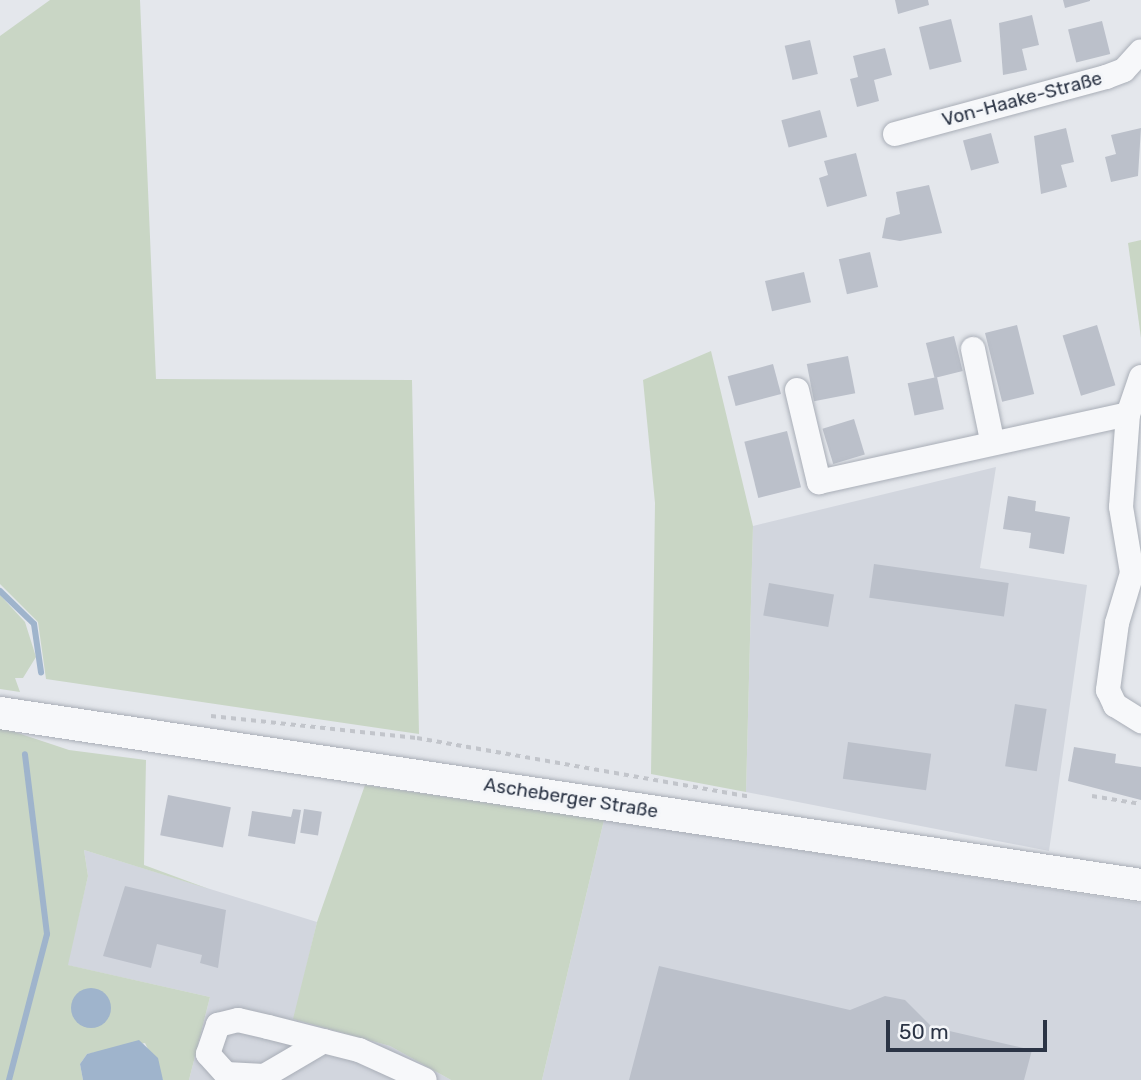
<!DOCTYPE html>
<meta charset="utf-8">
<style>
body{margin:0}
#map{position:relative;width:1141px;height:1080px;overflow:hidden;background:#e4e7ec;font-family:Rubik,sans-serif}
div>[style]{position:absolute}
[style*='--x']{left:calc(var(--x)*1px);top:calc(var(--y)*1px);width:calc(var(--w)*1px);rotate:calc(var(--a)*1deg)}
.built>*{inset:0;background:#d2d6de}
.green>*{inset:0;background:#c9d6c5}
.water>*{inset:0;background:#9fb4cc}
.round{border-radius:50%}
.stream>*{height:6px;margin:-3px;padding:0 3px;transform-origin:3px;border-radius:3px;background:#9fb4cc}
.building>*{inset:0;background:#bbc0ca;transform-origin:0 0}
.path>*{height:3.5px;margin-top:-1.75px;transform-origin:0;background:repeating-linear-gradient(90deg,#c2c5cb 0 5px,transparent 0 10px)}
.roads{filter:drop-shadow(0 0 2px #a9aeb7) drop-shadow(0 0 2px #a9aeb7)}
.minor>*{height:24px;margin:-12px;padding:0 12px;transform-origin:12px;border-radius:12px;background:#f7f8fa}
.tertiary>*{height:32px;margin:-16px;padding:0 16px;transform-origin:16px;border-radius:16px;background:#f7f8fa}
span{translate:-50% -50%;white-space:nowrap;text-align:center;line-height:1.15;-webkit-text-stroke:7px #f4f6f9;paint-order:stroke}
.street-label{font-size:19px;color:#2b3445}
.scale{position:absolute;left:886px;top:1020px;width:161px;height:32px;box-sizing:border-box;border:4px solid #2b3445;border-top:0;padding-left:9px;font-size:21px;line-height:24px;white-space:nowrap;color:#2b3445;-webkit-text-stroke:5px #f4f6f9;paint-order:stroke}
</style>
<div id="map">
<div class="built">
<i style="clip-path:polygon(996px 467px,980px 568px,1087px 585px,1049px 851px,746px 792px,753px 526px)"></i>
<i style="clip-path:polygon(604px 820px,1141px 903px,1141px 1080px,542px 1080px)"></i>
<i style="clip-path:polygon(84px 850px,317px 922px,294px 1019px,390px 1046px,451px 1080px,189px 1080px,210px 997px,67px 965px,88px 876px)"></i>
</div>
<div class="green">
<i style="clip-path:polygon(50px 0,140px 0,156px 379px,412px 380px,419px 734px,46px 679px,38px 622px,0 584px,0 36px)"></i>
<i style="clip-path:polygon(1141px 240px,1141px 338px,1128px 243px)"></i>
<i style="clip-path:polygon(711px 351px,753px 526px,746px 792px,651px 774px,655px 503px,643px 380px)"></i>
<i style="clip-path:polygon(0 595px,25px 622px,36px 657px,23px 678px,15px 678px,20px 692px,0 689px)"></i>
<i style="clip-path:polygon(0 727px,69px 750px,146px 760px,144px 865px,209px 889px,84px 850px,88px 876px,68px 965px,210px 997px,189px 1080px,163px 1080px,145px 1043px,87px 1054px,80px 1064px,83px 1080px,0 1080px)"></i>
<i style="clip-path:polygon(365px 785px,604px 820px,542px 1080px,451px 1080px,390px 1046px,293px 1019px,317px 922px)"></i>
</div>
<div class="water">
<i class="round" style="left:71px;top:988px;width:40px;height:40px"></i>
<i style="clip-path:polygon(139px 1040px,158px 1058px,163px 1080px,83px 1080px,80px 1064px,87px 1054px)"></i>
</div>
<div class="stream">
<i style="--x:0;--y:591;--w:47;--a:44.1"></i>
<i style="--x:34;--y:624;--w:49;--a:81.7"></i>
<i style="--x:9;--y:1080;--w:151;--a:-75.4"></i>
<i style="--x:47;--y:934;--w:181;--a:-97"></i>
</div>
<div class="building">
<i style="clip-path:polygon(895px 0,928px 0,929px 5px,898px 14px)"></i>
<i style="clip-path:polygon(1063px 0,1090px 0,1090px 1px,1065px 8px)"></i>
<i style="clip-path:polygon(1032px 15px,1039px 45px,1022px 49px,1027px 70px,1003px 75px,999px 23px)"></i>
<i style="left:951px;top:19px;width:44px;height:33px;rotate:76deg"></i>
<i style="left:1102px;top:21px;width:34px;height:35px;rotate:76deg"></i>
<i style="left:810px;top:40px;width:35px;height:26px;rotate:77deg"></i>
<i style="clip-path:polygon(885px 48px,892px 75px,874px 80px,879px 101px,857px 107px,850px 79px,858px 77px,853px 56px)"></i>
<i style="left:820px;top:110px;width:28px;height:40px;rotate:75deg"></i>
<i style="clip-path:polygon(1066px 128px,1074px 162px,1061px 165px,1067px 187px,1041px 194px,1034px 136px)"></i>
<i style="clip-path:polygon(1141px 128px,1138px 176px,1111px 182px,1105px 157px,1116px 154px,1111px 135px)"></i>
<i style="left:991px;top:133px;width:31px;height:29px;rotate:75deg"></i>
<i style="clip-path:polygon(856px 153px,867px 196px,827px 207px,819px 178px,828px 175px,824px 161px)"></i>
<i style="clip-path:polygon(929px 185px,942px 233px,900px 241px,882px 238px,886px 218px,900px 214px,896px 192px)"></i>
<i style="left:870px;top:252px;width:36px;height:32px;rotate:77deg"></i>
<i style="left:804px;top:272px;width:31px;height:40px;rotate:77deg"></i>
<i style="left:1017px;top:325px;width:71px;height:33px;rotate:76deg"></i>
<i style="left:1097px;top:325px;width:63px;height:36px;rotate:73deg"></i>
<i style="left:954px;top:336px;width:36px;height:29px;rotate:76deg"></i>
<i style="left:848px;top:356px;width:38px;height:42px;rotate:79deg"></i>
<i style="left:773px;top:364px;width:31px;height:47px;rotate:75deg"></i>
<i style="left:937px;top:377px;width:33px;height:30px;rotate:78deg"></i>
<i style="left:854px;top:419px;width:37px;height:33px;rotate:73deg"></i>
<i style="left:787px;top:431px;width:58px;height:44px;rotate:76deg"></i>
<i style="clip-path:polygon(1008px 496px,1036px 501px,1035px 511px,1070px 517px,1064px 554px,1029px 548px,1031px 533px,1003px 529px)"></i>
<i style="left:874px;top:564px;width:136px;height:34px;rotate:8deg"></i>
<i style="left:769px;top:583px;width:66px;height:33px;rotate:10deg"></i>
<i style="left:1015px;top:704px;width:32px;height:63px;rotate:9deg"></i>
<i style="left:848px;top:742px;width:84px;height:37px;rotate:8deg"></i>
<i style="clip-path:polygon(1074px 747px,1116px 754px,1115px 763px,1141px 767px,1141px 800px,1068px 781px)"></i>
<i style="left:168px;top:795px;width:64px;height:41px;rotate:11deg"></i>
<i style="clip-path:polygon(293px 809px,301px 810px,295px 844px,248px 836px,252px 811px,291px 817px)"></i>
<i style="left:304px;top:809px;width:18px;height:24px;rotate:9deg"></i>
<i style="clip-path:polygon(125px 886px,226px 910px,218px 968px,200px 963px,202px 955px,157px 944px,151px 968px,103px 956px)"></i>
<i style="clip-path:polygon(659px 966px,850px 1010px,885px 996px,905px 1000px,932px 1027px,1032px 1050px,1024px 1080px,629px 1080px)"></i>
</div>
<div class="path">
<i style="--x:211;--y:716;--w:207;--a:6.1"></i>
<i style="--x:417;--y:738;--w:338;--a:10"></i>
<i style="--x:1092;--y:796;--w:50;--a:9.3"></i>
</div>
<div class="roads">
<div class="minor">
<i style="--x:895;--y:134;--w:219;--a:-15.1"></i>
<i style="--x:1106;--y:77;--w:19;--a:-21"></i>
<i style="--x:1124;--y:70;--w:25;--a:-48"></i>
<i style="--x:973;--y:349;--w:93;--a:78.2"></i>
<i style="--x:1141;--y:377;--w:39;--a:109"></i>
<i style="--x:1128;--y:414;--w:93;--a:94.3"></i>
<i style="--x:1121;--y:507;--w:67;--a:80.5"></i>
<i style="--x:1132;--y:573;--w:52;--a:106.7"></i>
<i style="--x:1117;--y:623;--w:68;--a:97.7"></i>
<i style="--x:1108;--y:690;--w:17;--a:65"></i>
<i style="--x:1115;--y:705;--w:31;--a:32"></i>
<i style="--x:797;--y:390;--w:95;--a:76.6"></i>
<i style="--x:819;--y:482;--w:316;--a:-12.4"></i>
<i style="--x:324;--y:1041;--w:69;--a:149.7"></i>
<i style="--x:264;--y:1076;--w:38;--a:-177"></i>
<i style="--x:226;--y:1074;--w:27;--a:-132"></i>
<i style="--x:208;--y:1054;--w:31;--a:-71"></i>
<i style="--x:218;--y:1025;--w:21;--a:-14"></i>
<i style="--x:238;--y:1020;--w:31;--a:13"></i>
<i style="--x:268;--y:1027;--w:94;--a:14.2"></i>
<i style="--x:359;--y:1050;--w:72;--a:24.4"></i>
</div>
<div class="tertiary">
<i style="--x:0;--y:713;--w:1154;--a:8.57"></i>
</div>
</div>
<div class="street-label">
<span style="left:1022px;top:99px;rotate:-15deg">Von-Haake-Straße</span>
<span style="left:571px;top:798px;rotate:9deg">Ascheberger Straße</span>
</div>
<div class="scale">50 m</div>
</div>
